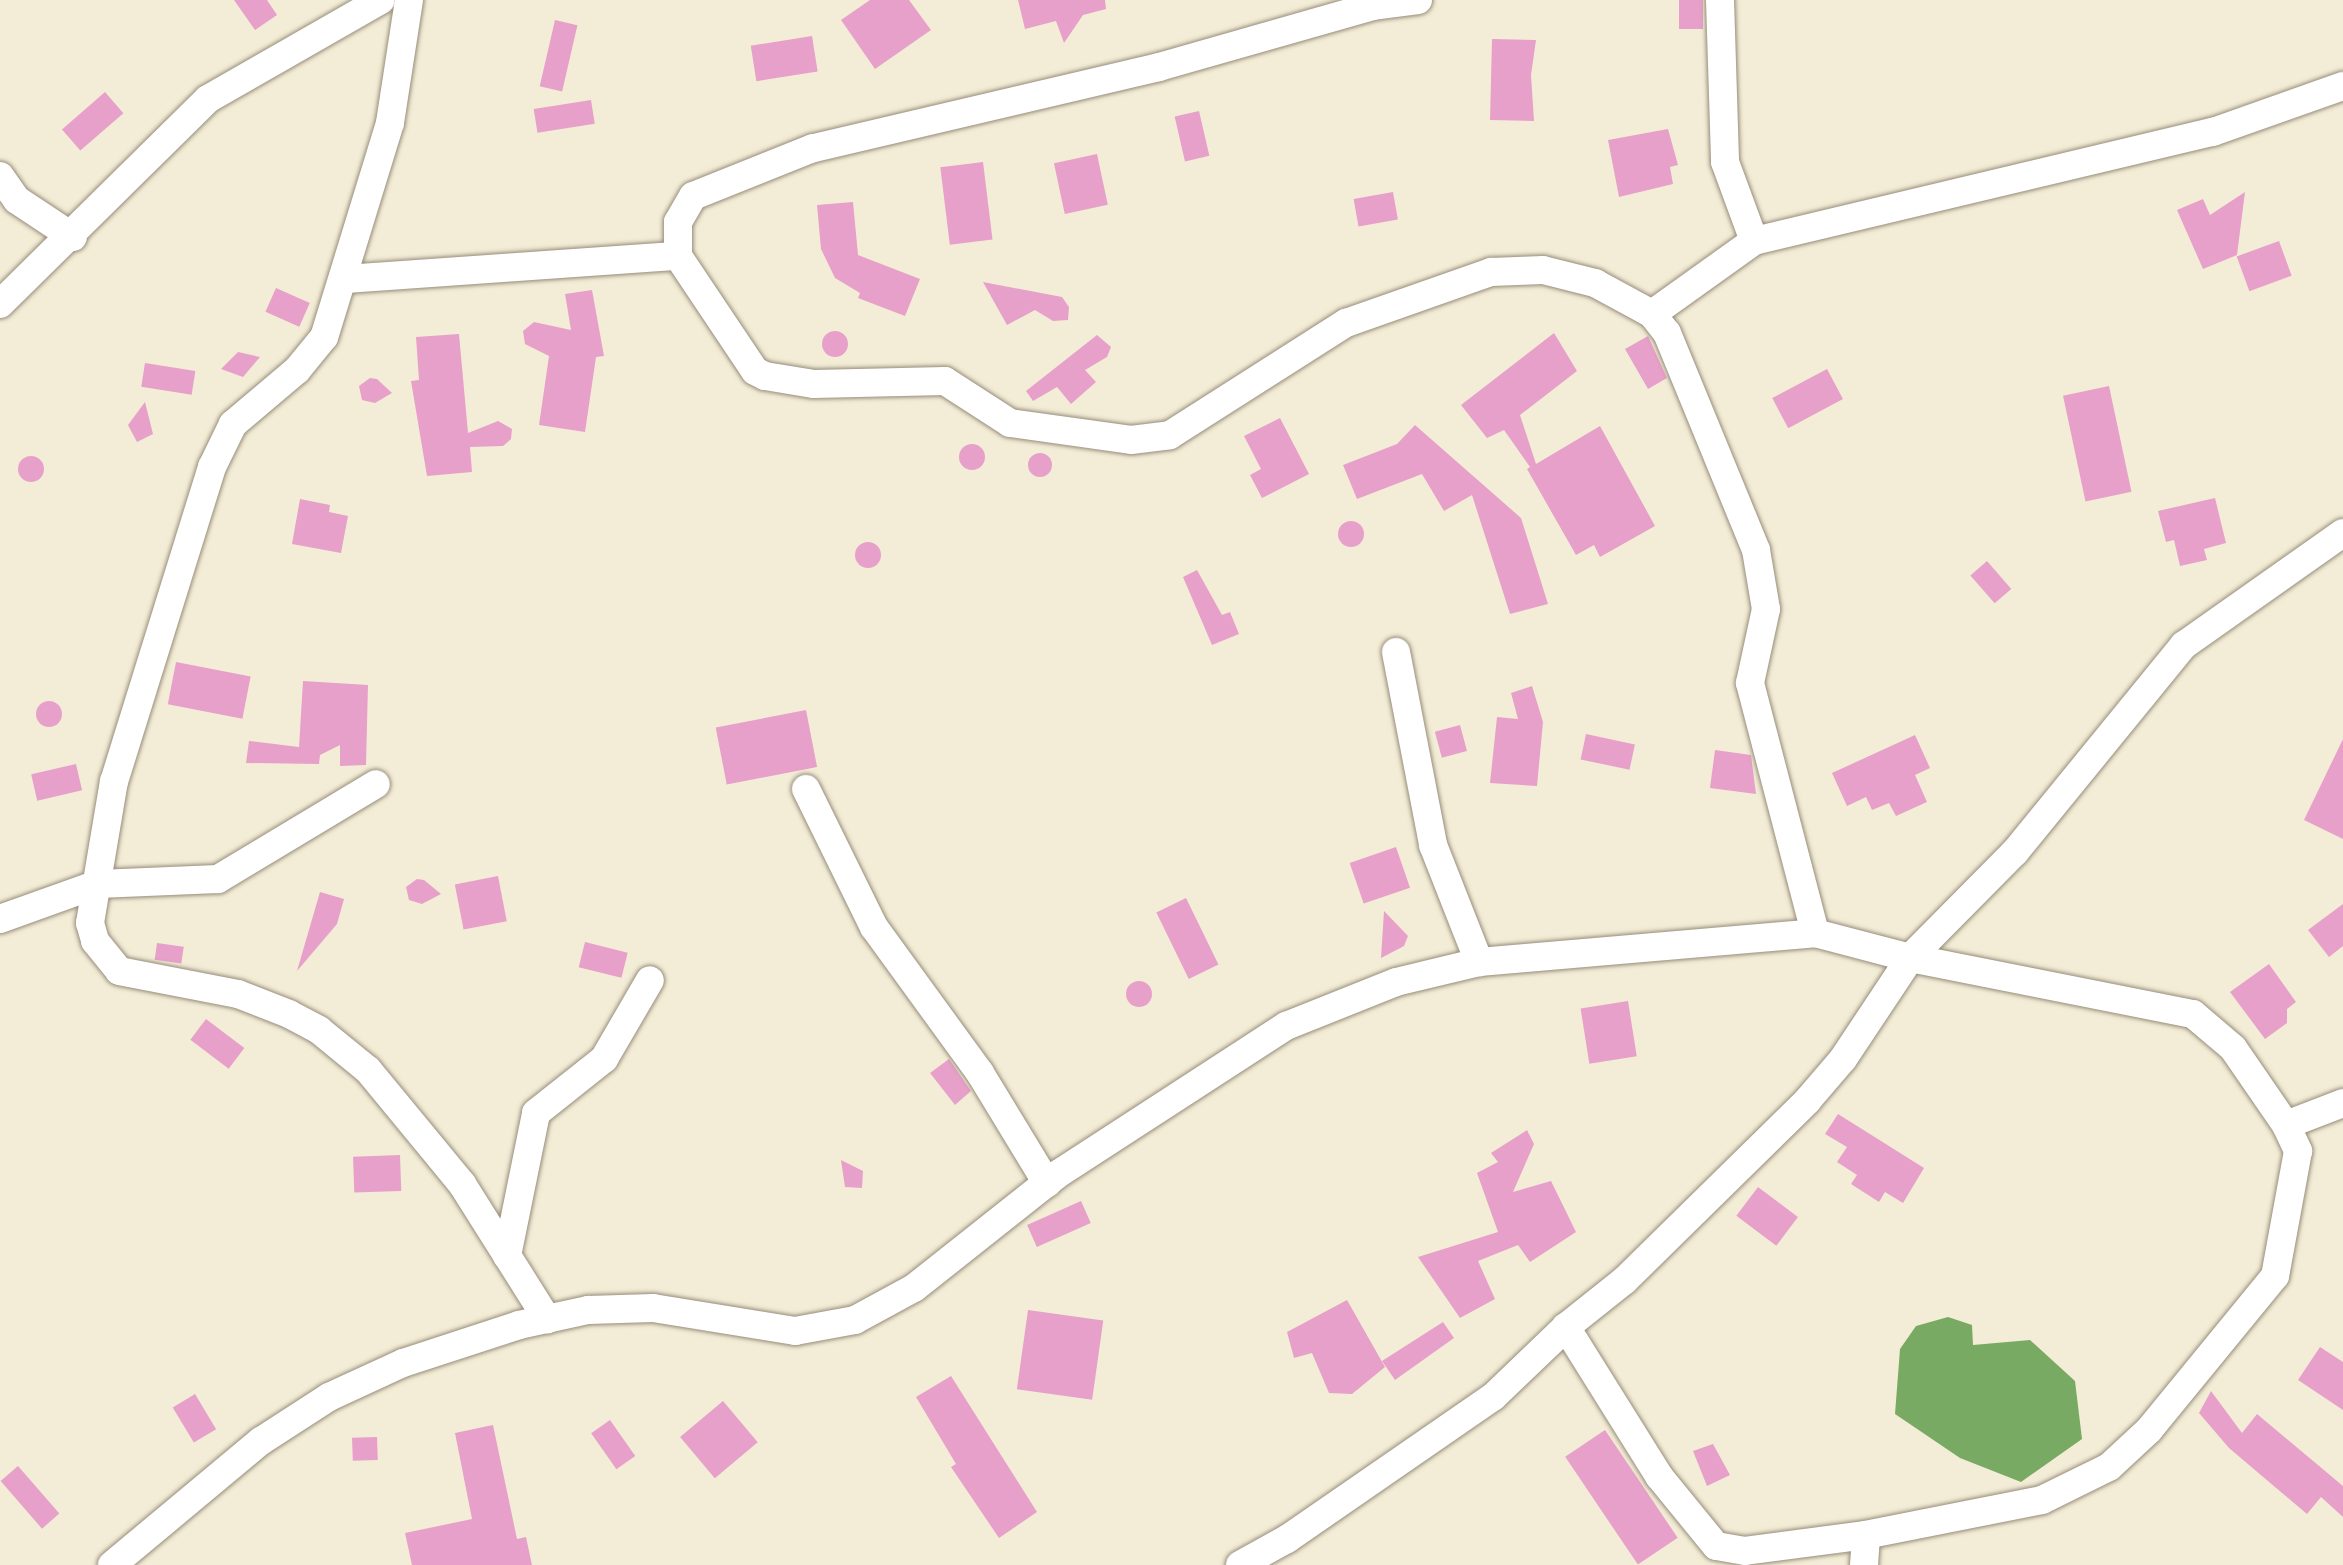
<!DOCTYPE html>
<style>
body{margin:0}
#map{position:relative;width:2343px;height:1565px;overflow:hidden;background:#f3edd7;font-family:"Comic Neue",sans-serif}
div>[style]{position:absolute}
[style*='--x']{left:calc(var(--x)*1px);top:calc(var(--y)*1px);width:calc(var(--w)*1px);rotate:calc(var(--a)*1deg)}
.forest>*{inset:0;background:#79aa63}
.building>*{inset:0;background:#e7a0c9;transform-origin:0 0}
.round{border-radius:50%}
.roads{filter:drop-shadow(0 0 2px #978c7a) drop-shadow(0 0 2px #978c7a)}
.street>*{height:28px;margin:-14px;padding:0 14px;transform-origin:14px;border-radius:14px;background:#fff}
span{translate:-50% -50%;white-space:nowrap;text-align:center;line-height:1.15;-webkit-text-stroke:8px #fbf7ec;paint-order:stroke}
</style>
<div id="map">
<div class="forest">
<i style="clip-path:polygon(1948px 1317px,1972px 1325px,1973px 1345px,2030px 1340px,2075px 1381px,2082px 1439px,2021px 1482px,1960px 1458px,1895px 1414px,1900px 1349px,1916px 1326px)"></i>
</div>
<div class="building">
<i style="clip-path:polygon(234px 0,267px 0,277px 15px,255px 30px)"></i>
<i style="clip-path:polygon(870px 0,909px 0,931px 30px,875px 69px,841px 20px)"></i>
<i style="clip-path:polygon(1018px 0,1105px 0,1106px 9px,1083px 15px,1064px 43px,1056px 21px,1025px 29px)"></i>
<i style="left:1679px;top:0;width:24px;height:29px"></i>
<i style="left:555px;top:20px;width:23px;height:68px;rotate:13deg"></i>
<i style="left:812px;top:36px;width:36px;height:62px;rotate:81deg"></i>
<i style="clip-path:polygon(1492px 39px,1536px 40px,1531px 75px,1534px 121px,1490px 120px)"></i>
<i style="left:105px;top:92px;width:28px;height:57px;rotate:49deg"></i>
<i style="left:591px;top:100px;width:24px;height:58px;rotate:81deg"></i>
<i style="left:1199px;top:111px;width:46px;height:25px;rotate:77deg"></i>
<i style="clip-path:polygon(1668px 129px,1678px 165px,1670px 167px,1673px 184px,1619px 197px,1608px 140px)"></i>
<i style="left:1097px;top:154px;width:52px;height:44px;rotate:78deg"></i>
<i style="left:983px;top:162px;width:78px;height:43px;rotate:83deg"></i>
<i style="left:1393px;top:192px;width:28px;height:40px;rotate:80deg"></i>
<i style="clip-path:polygon(2245px 192px,2237px 255px,2203px 269px,2177px 210px,2203px 199px,2210px 215px)"></i>
<i style="clip-path:polygon(853px 202px,858px 255px,920px 279px,905px 316px,858px 298px,860px 293px,835px 278px,821px 249px,817px 205px)"></i>
<i style="left:2279px;top:241px;width:37px;height:45px;rotate:70deg"></i>
<i style="clip-path:polygon(983px 282px,1062px 297px,1069px 307px,1068px 320px,1053px 321px,1035px 310px,1007px 325px)"></i>
<i style="left:276px;top:288px;width:37px;height:26px;rotate:24deg"></i>
<i style="clip-path:polygon(592px 290px,604px 356px,596px 357px,585px 432px,539px 425px,549px 356px,525px 344px,523px 331px,534px 322px,571px 330px,565px 294px)"></i>
<i class="round" style="left:822px;top:331px;width:26px;height:26px"></i>
<i style="clip-path:polygon(1554px 333px,1577px 371px,1520px 415px,1536px 464px,1600px 426px,1655px 526px,1600px 557px,1594px 545px,1576px 555px,1527px 469px,1530px 467px,1504px 430px,1487px 438px,1461px 405px)"></i>
<i style="clip-path:polygon(459px 334px,468px 433px,498px 421px,512px 429px,511px 439px,503px 446px,470px 447px,472px 472px,427px 476px,411px 381px,419px 380px,416px 337px)"></i>
<i style="clip-path:polygon(1097px 335px,1111px 347px,1107px 357px,1085px 370px,1096px 382px,1071px 404px,1057px 387px,1033px 401px,1026px 391px)"></i>
<i style="clip-path:polygon(1648px 336px,1667px 378px,1648px 389px,1625px 349px)"></i>
<i style="clip-path:polygon(238px 352px,260px 357px,243px 377px,221px 369px)"></i>
<i style="left:145px;top:363px;width:51px;height:24px;rotate:9deg"></i>
<i style="left:1827px;top:369px;width:34px;height:62px;rotate:62deg"></i>
<i style="clip-path:polygon(370px 378px,377px 379px,392px 393px,375px 403px,362px 400px,359px 386px)"></i>
<i style="left:2109px;top:386px;width:108px;height:47px;rotate:78deg"></i>
<i style="clip-path:polygon(145px 402px,153px 434px,137px 442px,128px 425px)"></i>
<i style="clip-path:polygon(1280px 418px,1309px 474px,1262px 498px,1250px 475px,1261px 469px,1244px 436px)"></i>
<i style="clip-path:polygon(1415px 425px,1521px 518px,1548px 604px,1510px 614px,1472px 495px,1444px 511px,1422px 474px,1357px 499px,1343px 465px,1397px 444px)"></i>
<i class="round" style="left:959px;top:444px;width:26px;height:26px"></i>
<i class="round" style="left:1028px;top:453px;width:24px;height:24px"></i>
<i class="round" style="left:18px;top:456px;width:26px;height:26px"></i>
<i style="clip-path:polygon(2215px 498px,2226px 543px,2204px 549px,2207px 560px,2180px 566px,2174px 540px,2166px 542px,2158px 511px)"></i>
<i style="clip-path:polygon(300px 499px,330px 505px,329px 512px,348px 516px,341px 553px,292px 544px)"></i>
<i class="round" style="left:1338px;top:521px;width:26px;height:26px"></i>
<i class="round" style="left:855px;top:542px;width:26px;height:26px"></i>
<i style="left:1987px;top:561px;width:37px;height:22px;rotate:49deg"></i>
<i style="clip-path:polygon(1197px 570px,1222px 615px,1230px 612px,1239px 634px,1212px 645px,1183px 577px)"></i>
<i style="left:176px;top:662px;width:76px;height:43px;rotate:11deg"></i>
<i style="clip-path:polygon(303px 681px,368px 685px,366px 765px,340px 766px,340px 745px,320px 755px,319px 764px,246px 763px,249px 741px,299px 747px)"></i>
<i style="clip-path:polygon(1532px 686px,1543px 722px,1537px 786px,1490px 783px,1497px 717px,1518px 719px,1511px 693px)"></i>
<i class="round" style="left:36px;top:701px;width:26px;height:26px"></i>
<i style="left:806px;top:710px;width:58px;height:92px;rotate:79deg"></i>
<i style="left:1460px;top:725px;width:27px;height:26px;rotate:75deg"></i>
<i style="left:1586px;top:734px;width:50px;height:26px;rotate:12deg"></i>
<i style="clip-path:polygon(1915px 735px,1930px 768px,1915px 775px,1927px 802px,1896px 816px,1889px 803px,1872px 810px,1866px 797px,1847px 806px,1832px 773px)"></i>
<i style="clip-path:polygon(2343px 739px,2343px 839px,2304px 820px)"></i>
<i style="clip-path:polygon(1715px 750px,1751px 755px,1756px 794px,1710px 788px)"></i>
<i style="left:76px;top:764px;width:27px;height:46px;rotate:77deg"></i>
<i style="left:1396px;top:847px;width:43px;height:49px;rotate:71deg"></i>
<i style="left:498px;top:876px;width:46px;height:44px;rotate:79deg"></i>
<i style="clip-path:polygon(417px 879px,424px 880px,441px 894px,422px 904px,409px 900px,406px 887px)"></i>
<i style="clip-path:polygon(320px 892px,344px 899px,337px 924px,297px 971px)"></i>
<i style="left:1186px;top:898px;width:74px;height:33px;rotate:64deg"></i>
<i style="clip-path:polygon(2343px 904px,2343px 946px,2329px 957px,2308px 930px)"></i>
<i style="clip-path:polygon(1384px 911px,1408px 936px,1404px 946px,1381px 958px)"></i>
<i style="left:585px;top:942px;width:44px;height:26px;rotate:14deg"></i>
<i style="left:157px;top:943px;width:27px;height:17px;rotate:8deg"></i>
<i style="clip-path:polygon(2269px 964px,2296px 1002px,2287px 1009px,2287px 1023px,2265px 1039px,2230px 992px)"></i>
<i class="round" style="left:1126px;top:981px;width:26px;height:26px"></i>
<i style="left:1628px;top:1001px;width:56px;height:48px;rotate:81deg"></i>
<i style="left:206px;top:1019px;width:48px;height:26px;rotate:37deg"></i>
<i style="clip-path:polygon(949px 1059px,971px 1091px,955px 1105px,930px 1073px)"></i>
<i style="clip-path:polygon(1838px 1114px,1924px 1168px,1903px 1203px,1885px 1192px,1879px 1202px,1851px 1184px,1857px 1175px,1837px 1162px,1847px 1147px,1825px 1134px)"></i>
<i style="clip-path:polygon(1527px 1130px,1534px 1144px,1513px 1192px,1551px 1181px,1576px 1232px,1530px 1262px,1518px 1245px,1478px 1261px,1495px 1299px,1460px 1318px,1418px 1257px,1498px 1232px,1477px 1173px,1498px 1162px,1491px 1153px)"></i>
<i style="left:400px;top:1155px;width:36px;height:47px;rotate:88deg"></i>
<i style="clip-path:polygon(841px 1160px,863px 1171px,862px 1188px,845px 1187px)"></i>
<i style="left:1758px;top:1187px;width:50px;height:36px;rotate:37deg"></i>
<i style="left:1081px;top:1201px;width:24px;height:59px;rotate:66deg"></i>
<i style="clip-path:polygon(1347px 1300px,1385px 1367px,1352px 1394px,1329px 1393px,1312px 1353px,1294px 1358px,1287px 1332px)"></i>
<i style="left:1028px;top:1310px;width:76px;height:80px;rotate:8deg"></i>
<i style="clip-path:polygon(1443px 1322px,1454px 1338px,1395px 1380px,1382px 1361px)"></i>
<i style="clip-path:polygon(2320px 1347px,2343px 1362px,2343px 1410px,2298px 1380px)"></i>
<i style="clip-path:polygon(951px 1376px,1037px 1512px,999px 1538px,951px 1467px,956px 1464px,916px 1397px)"></i>
<i style="clip-path:polygon(2211px 1391px,2242px 1433px,2257px 1414px,2343px 1486px,2343px 1517px,2321px 1497px,2307px 1514px,2229px 1448px,2199px 1413px)"></i>
<i style="left:195px;top:1394px;width:41px;height:26px;rotate:59deg"></i>
<i style="left:723px;top:1401px;width:54px;height:56px;rotate:50deg"></i>
<i style="left:610px;top:1420px;width:44px;height:23px;rotate:55deg"></i>
<i style="clip-path:polygon(493px 1425px,517px 1539px,526px 1537px,532px 1565px,412px 1565px,405px 1533px,472px 1519px,455px 1433px)"></i>
<i style="left:1605px;top:1430px;width:130px;height:48px;rotate:56deg"></i>
<i style="left:377px;top:1437px;width:23px;height:25px;rotate:88deg"></i>
<i style="clip-path:polygon(1713px 1444px,1730px 1475px,1707px 1486px,1693px 1451px)"></i>
<i style="left:18px;top:1466px;width:63px;height:23px;rotate:49deg"></i>
</div>
<div class="roads">
<div class="street">
<i style="--x:409;--y:0;--w:124;--a:98.8"></i>
<i style="--x:390;--y:123;--w:224;--a:107.1"></i>
<i style="--x:324;--y:337;--w:43;--a:129.3"></i>
<i style="--x:297;--y:370;--w:84;--a:139.8"></i>
<i style="--x:233;--y:424;--w:48;--a:116"></i>
<i style="--x:212;--y:467;--w:329;--a:107.3"></i>
<i style="--x:114;--y:781;--w:144;--a:99.6"></i>
<i style="--x:90;--y:923;--w:19;--a:74"></i>
<i style="--x:95;--y:941;--w:38;--a:51"></i>
<i style="--x:119;--y:971;--w:121;--a:10.9"></i>
<i style="--x:238;--y:994;--w:55;--a:21.4"></i>
<i style="--x:289;--y:1014;--w:34;--a:28"></i>
<i style="--x:319;--y:1030;--w:63;--a:39.2"></i>
<i style="--x:368;--y:1070;--w:148;--a:50.5"></i>
<i style="--x:462;--y:1184;--w:160;--a:57.8"></i>
<i style="--x:1418;--y:0;--w:45;--a:172.4"></i>
<i style="--x:1373;--y:6;--w:223;--a:164.1"></i>
<i style="--x:1159;--y:67;--w:355;--a:166.8"></i>
<i style="--x:813;--y:148;--w:129;--a:158.2"></i>
<i style="--x:693;--y:196;--w:30;--a:120"></i>
<i style="--x:678;--y:222;--w:34;--a:90"></i>
<i style="--x:678;--y:256;--w:138;--a:56.2"></i>
<i style="--x:755;--y:371;--w:11;--a:27"></i>
<i style="--x:765;--y:376;--w:50;--a:9.3"></i>
<i style="--x:814;--y:384;--w:131;--a:-1.3"></i>
<i style="--x:945;--y:381;--w:77;--a:32.9"></i>
<i style="--x:1010;--y:423;--w:122;--a:8"></i>
<i style="--x:1131;--y:440;--w:39;--a:-7"></i>
<i style="--x:1170;--y:435;--w:209;--a:-32.5"></i>
<i style="--x:1346;--y:323;--w:154;--a:-19.4"></i>
<i style="--x:1491;--y:272;--w:52;--a:-2.2"></i>
<i style="--x:1543;--y:270;--w:54;--a:14"></i>
<i style="--x:1595;--y:283;--w:65;--a:28.5"></i>
<i style="--x:1652;--y:314;--w:24;--a:52"></i>
<i style="--x:1667;--y:333;--w:235;--a:67.7"></i>
<i style="--x:1756;--y:550;--w:60;--a:80.4"></i>
<i style="--x:1766;--y:609;--w:76;--a:102.2"></i>
<i style="--x:1750;--y:683;--w:258;--a:75.4"></i>
<i style="--x:1720;--y:0;--w:162;--a:88.2"></i>
<i style="--x:1725;--y:162;--w:84;--a:69.8"></i>
<i style="--x:0;--y:176;--w:29;--a:55"></i>
<i style="--x:17;--y:200;--w:67;--a:33.5"></i>
<i style="--x:345;--y:279;--w:334;--a:-4"></i>
<i style="--x:0;--y:304;--w:292;--a:-44.6"></i>
<i style="--x:208;--y:99;--w:199;--a:-29.8"></i>
<i style="--x:1652;--y:314;--w:125;--a:-35.6"></i>
<i style="--x:1754;--y:241;--w:472;--a:-13.4"></i>
<i style="--x:2213;--y:132;--w:138;--a:-19.5"></i>
<i style="--x:1396;--y:652;--w:197;--a:79.1"></i>
<i style="--x:1433;--y:845;--w:126;--a:68.5"></i>
<i style="--x:806;--y:789;--w:154;--a:63.8"></i>
<i style="--x:874;--y:927;--w:180;--a:54"></i>
<i style="--x:980;--y:1073;--w:129;--a:58.7"></i>
<i style="--x:0;--y:919;--w:104;--a:-19.7"></i>
<i style="--x:98;--y:884;--w:120;--a:-2.4"></i>
<i style="--x:218;--y:879;--w:184;--a:-31"></i>
<i style="--x:2286;--y:1125;--w:61;--a:-21.1"></i>
<i style="--x:507;--y:1256;--w:146;--a:-78.5"></i>
<i style="--x:536;--y:1113;--w:87;--a:-38.5"></i>
<i style="--x:604;--y:1059;--w:91;--a:-59.8"></i>
<i style="--x:112;--y:1565;--w:194;--a:-39.8"></i>
<i style="--x:261;--y:1441;--w:81;--a:-32.9"></i>
<i style="--x:329;--y:1397;--w:81;--a:-24.7"></i>
<i style="--x:403;--y:1363;--w:122;--a:-18.1"></i>
<i style="--x:519;--y:1325;--w:71;--a:-12.3"></i>
<i style="--x:588;--y:1310;--w:65;--a:-1.8"></i>
<i style="--x:653;--y:1308;--w:144;--a:9.2"></i>
<i style="--x:795;--y:1331;--w:61;--a:-10.4"></i>
<i style="--x:855;--y:1320;--w:67;--a:-28.5"></i>
<i style="--x:914;--y:1288;--w:184;--a:-38.4"></i>
<i style="--x:1058;--y:1174;--w:272;--a:-33"></i>
<i style="--x:1286;--y:1026;--w:118;--a:-21.8"></i>
<i style="--x:1396;--y:982;--w:85;--a:-13.5"></i>
<i style="--x:1479;--y:962;--w:337;--a:-4.9"></i>
<i style="--x:1815;--y:933;--w:98;--a:14.7"></i>
<i style="--x:1910;--y:958;--w:288;--a:11.2"></i>
<i style="--x:2193;--y:1014;--w:52;--a:40.4"></i>
<i style="--x:2233;--y:1048;--w:93;--a:55.5"></i>
<i style="--x:2286;--y:1125;--w:29;--a:65"></i>
<i style="--x:2298;--y:1151;--w:127;--a:100.4"></i>
<i style="--x:2275;--y:1276;--w:199;--a:129.3"></i>
<i style="--x:2149;--y:1430;--w:54;--a:137.2"></i>
<i style="--x:2109;--y:1467;--w:75;--a:153.8"></i>
<i style="--x:2042;--y:1500;--w:179;--a:168.8"></i>
<i style="--x:1866;--y:1535;--w:122;--a:172.5"></i>
<i style="--x:1745;--y:1551;--w:29;--a:-170"></i>
<i style="--x:1716;--y:1546;--w:90;--a:-129.2"></i>
<i style="--x:1659;--y:1476;--w:176;--a:-122"></i>
<i style="--x:1240;--y:1565;--w:54;--a:-29"></i>
<i style="--x:1287;--y:1539;--w:250;--a:-34.6"></i>
<i style="--x:1493;--y:1397;--w:101;--a:-43.8"></i>
<i style="--x:1566;--y:1327;--w:75;--a:-38.5"></i>
<i style="--x:1625;--y:1280;--w:255;--a:-44.5"></i>
<i style="--x:1807;--y:1101;--w:55;--a:-49.4"></i>
<i style="--x:1843;--y:1059;--w:121;--a:-56.4"></i>
<i style="--x:1910;--y:958;--w:149;--a:-45.3"></i>
<i style="--x:2015;--y:852;--w:267;--a:-50.8"></i>
<i style="--x:2184;--y:645;--w:194;--a:-35.2"></i>
<i style="--x:1864;--y:1565;--w:30;--a:-86"></i>
</div>
</div>
</div>
